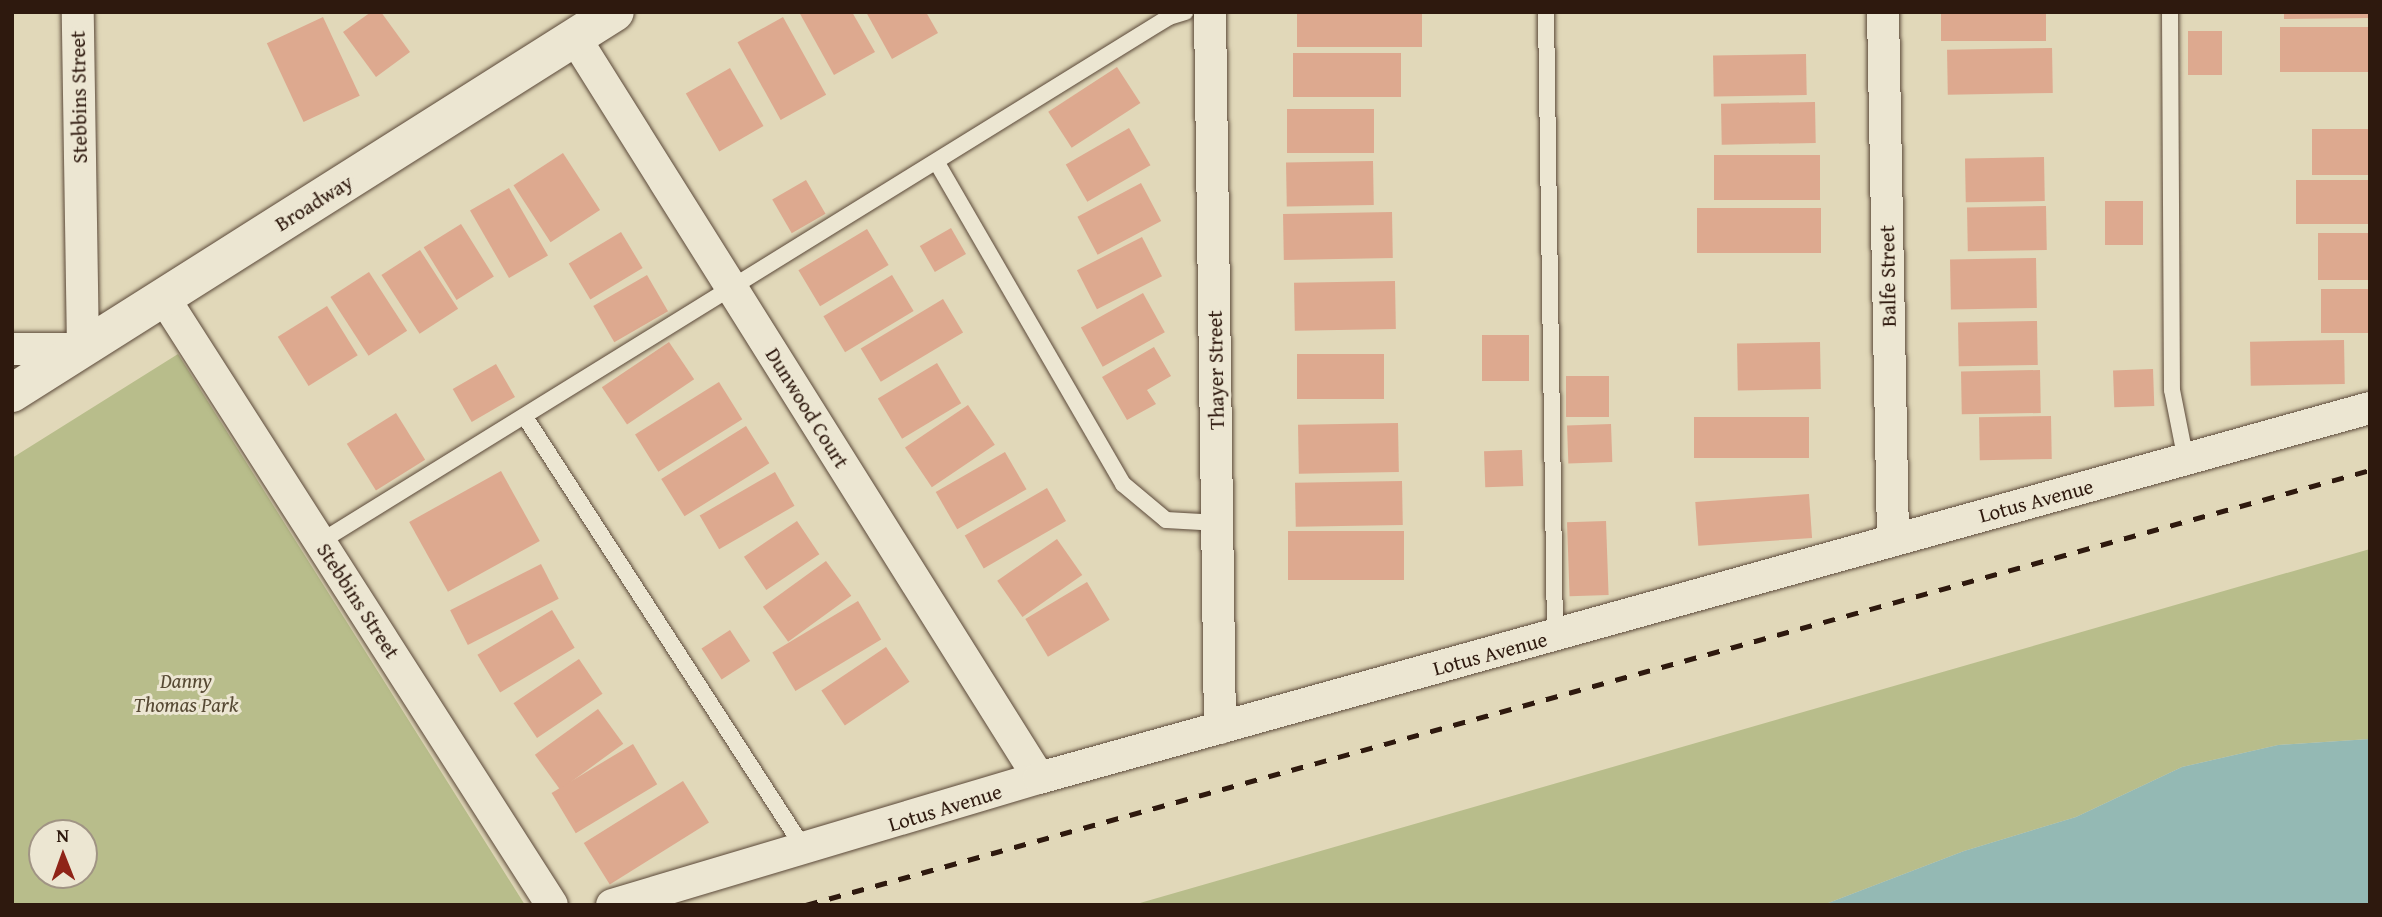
<!DOCTYPE html>
<style>
body{margin:0}
#map{position:relative;width:2382px;height:917px;overflow:hidden;background:#e1d8b9;font-family:"Gentium Book Plus",serif}
div>[style]{position:absolute}
[style*='--x']{left:calc(var(--x)*1px);top:calc(var(--y)*1px);width:calc(var(--w)*1px);rotate:calc(var(--a)*1deg)}
.green>*{inset:0;background:#b8bd8b}
.water>*{inset:0;background:#94b9b4}
.building>*{inset:0;background:#dda98f;transform-origin:0 0}
.roads{filter:drop-shadow(0 0 2px #5b4939) drop-shadow(0 0 2px #5b4939)}
.service>*{height:16px;margin:-8px;padding:0 8px;transform-origin:8px;border-radius:8px;background:#ece6d2}
.minor>*{height:32px;margin:-16px;padding:0 16px;transform-origin:16px;border-radius:16px;background:#ece6d2}
.tertiary>*{height:38px;margin:-19px;padding:0 19px;transform-origin:19px;border-radius:19px;background:#ece6d2}
.rail>*{height:5px;margin-top:-2.5px;transform-origin:0;background:repeating-linear-gradient(90deg,#2e190e 0 12px,transparent 0 24px)}
span{translate:-50% -50%;white-space:nowrap;text-align:center;line-height:1.15;-webkit-text-stroke:6px #ece6d2;paint-order:stroke}
.street-label{font-size:21px;color:#2e190e}
.park-label{font-size:21px;color:#574a34;font-style:italic}
.frame{position:absolute;inset:0;border:14px solid #2e190e;pointer-events:none}
.north{position:absolute;left:28px;top:819px;width:70px;height:70px;box-sizing:border-box;background:#ece6d2;border:2px solid #a09484;border-radius:50%;rotate:359deg;font-size:19px;font-weight:700;line-height:28px;text-align:center;color:#2e190e}
.north::after{content:'';display:block;margin:auto;width:24px;height:32px;background:#8f2418;clip-path:polygon(50% 0,100% 100%,50% 72%,0 100%)}
</style>
<div id="map">
<div class="green">
<i style="clip-path:polygon(evenodd,178px 354px,525px 905px,12px 905px,12px 458px,178px 354px,42px 833px,84px 833px,84px 875px,42px 875px,42px 833px)"></i>
<i style="clip-path:polygon(2370px 549px,2370px 739px,2278px 745px,2182px 767px,2076px 817px,1964px 851px,1823px 905px,1133px 905px)"></i>
</div>
<div class="water">
<i style="clip-path:polygon(2370px 739px,2370px 905px,1823px 905px,1964px 851px,2076px 817px,2182px 767px,2278px 745px)"></i>
</div>
<div class="building">
<i style="clip-path:polygon(371px 12px,381px 12px,410px 52px,376px 77px,343px 32px)"></i>
<i style="clip-path:polygon(799px 12px,852px 12px,875px 52px,834px 75px)"></i>
<i style="clip-path:polygon(866px 12px,926px 12px,938px 33px,892px 59px)"></i>
<i style="left:1297px;top:12px;width:125px;height:35px"></i>
<i style="left:1941px;top:12px;width:105px;height:29px"></i>
<i style="clip-path:polygon(2284px 12px,2370px 12px,2370px 18px,2284px 19px)"></i>
<i style="left:323px;top:17px;width:87px;height:62px;rotate:65deg"></i>
<i style="left:783px;top:17px;width:89px;height:52px;rotate:61deg"></i>
<i style="left:2370px;top:27px;width:45px;height:90px;rotate:90deg"></i>
<i style="left:2222px;top:31px;width:44px;height:34px;rotate:90deg"></i>
<i style="left:2052px;top:48px;width:45px;height:105px;rotate:89deg"></i>
<i style="left:1401px;top:53px;width:44px;height:108px;rotate:90deg"></i>
<i style="left:1806px;top:54px;width:41px;height:93px;rotate:89deg"></i>
<i style="left:1117px;top:67px;width:43px;height:82px;rotate:57deg"></i>
<i style="left:730px;top:68px;width:67px;height:51px;rotate:60deg"></i>
<i style="left:1815px;top:102px;width:41px;height:94px;rotate:89deg"></i>
<i style="left:1374px;top:109px;width:44px;height:87px;rotate:90deg"></i>
<i style="left:1129px;top:128px;width:43px;height:73px;rotate:60deg"></i>
<i style="left:2370px;top:129px;width:46px;height:58px;rotate:90deg"></i>
<i style="left:563px;top:153px;width:68px;height:59px;rotate:57deg"></i>
<i style="left:1820px;top:155px;width:45px;height:106px;rotate:90deg"></i>
<i style="left:2044px;top:157px;width:44px;height:79px;rotate:89deg"></i>
<i style="left:1373px;top:161px;width:44px;height:87px;rotate:89deg"></i>
<i style="left:806px;top:180px;width:39px;height:39px;rotate:60deg"></i>
<i style="left:2370px;top:180px;width:44px;height:74px;rotate:90deg"></i>
<i style="left:1141px;top:183px;width:43px;height:72px;rotate:62deg"></i>
<i style="left:509px;top:188px;width:78px;height:45px;rotate:60deg"></i>
<i style="left:2143px;top:201px;width:44px;height:38px;rotate:90deg"></i>
<i style="left:2046px;top:206px;width:44px;height:79px;rotate:89deg"></i>
<i style="left:1821px;top:208px;width:45px;height:124px;rotate:90deg"></i>
<i style="left:1392px;top:212px;width:46px;height:109px;rotate:89deg"></i>
<i style="left:461px;top:224px;width:62px;height:44px;rotate:58deg"></i>
<i style="left:951px;top:228px;width:30px;height:36px;rotate:60deg"></i>
<i style="left:867px;top:229px;width:42px;height:80px;rotate:59deg"></i>
<i style="left:621px;top:232px;width:42px;height:61px;rotate:59deg"></i>
<i style="left:2370px;top:233px;width:47px;height:52px;rotate:90deg"></i>
<i style="left:1142px;top:237px;width:44px;height:73px;rotate:63deg"></i>
<i style="left:420px;top:250px;width:70px;height:46px;rotate:57deg"></i>
<i style="left:2036px;top:258px;width:50px;height:86px;rotate:89deg"></i>
<i style="left:369px;top:272px;width:70px;height:46px;rotate:57deg"></i>
<i style="left:647px;top:275px;width:42px;height:62px;rotate:60deg"></i>
<i style="left:892px;top:275px;width:42px;height:80px;rotate:59deg"></i>
<i style="left:1395px;top:281px;width:48px;height:101px;rotate:89deg"></i>
<i style="left:2370px;top:289px;width:44px;height:49px;rotate:90deg"></i>
<i style="left:1143px;top:293px;width:45px;height:71px;rotate:61deg"></i>
<i style="left:943px;top:299px;width:39px;height:96px;rotate:59deg"></i>
<i style="left:327px;top:306px;width:58px;height:58px;rotate:58deg"></i>
<i style="left:2037px;top:321px;width:44px;height:79px;rotate:89deg"></i>
<i style="left:1482px;top:335px;width:47px;height:46px"></i>
<i style="left:2344px;top:340px;width:44px;height:94px;rotate:89deg"></i>
<i style="left:669px;top:342px;width:45px;height:81px;rotate:56deg"></i>
<i style="left:1820px;top:342px;width:47px;height:83px;rotate:89deg"></i>
<i style="clip-path:polygon(1154px 347px,1171px 376px,1147px 390px,1156px 404px,1127px 420px,1102px 377px)"></i>
<i style="left:1384px;top:354px;width:45px;height:87px;rotate:90deg"></i>
<i style="left:937px;top:363px;width:47px;height:69px;rotate:59deg"></i>
<i style="left:496px;top:364px;width:38px;height:50px;rotate:60deg"></i>
<i style="left:2153px;top:369px;width:37px;height:40px;rotate:88deg"></i>
<i style="left:2040px;top:370px;width:43px;height:79px;rotate:89deg"></i>
<i style="left:1566px;top:376px;width:43px;height:41px"></i>
<i style="left:719px;top:382px;width:44px;height:99px;rotate:58deg"></i>
<i style="left:968px;top:405px;width:48px;height:76px;rotate:56deg"></i>
<i style="left:396px;top:413px;width:55px;height:58px;rotate:58deg"></i>
<i style="left:2051px;top:416px;width:43px;height:72px;rotate:89deg"></i>
<i style="left:1809px;top:417px;width:41px;height:115px;rotate:90deg"></i>
<i style="left:1398px;top:423px;width:49px;height:100px;rotate:89deg"></i>
<i style="left:1611px;top:424px;width:38px;height:44px;rotate:88deg"></i>
<i style="left:746px;top:426px;width:44px;height:100px;rotate:58deg"></i>
<i style="left:1522px;top:450px;width:36px;height:38px;rotate:88deg"></i>
<i style="left:1005px;top:452px;width:43px;height:80px;rotate:60deg"></i>
<i style="left:501px;top:471px;width:80px;height:105px;rotate:61deg"></i>
<i style="left:775px;top:472px;width:39px;height:87px;rotate:60deg"></i>
<i style="left:1402px;top:481px;width:44px;height:107px;rotate:89deg"></i>
<i style="left:1047px;top:488px;width:38px;height:95px;rotate:60deg"></i>
<i style="left:1809px;top:494px;width:44px;height:114px;rotate:86deg"></i>
<i style="left:797px;top:521px;width:40px;height:64px;rotate:56deg"></i>
<i style="left:1606px;top:521px;width:74px;height:39px;rotate:88deg"></i>
<i style="left:1404px;top:531px;width:49px;height:116px;rotate:90deg"></i>
<i style="left:1057px;top:539px;width:44px;height:73px;rotate:55deg"></i>
<i style="left:826px;top:561px;width:43px;height:78px;rotate:54deg"></i>
<i style="left:541px;top:564px;width:39px;height:102px;rotate:63deg"></i>
<i style="left:1087px;top:582px;width:44px;height:72px;rotate:59deg"></i>
<i style="left:858px;top:601px;width:45px;height:100px;rotate:59deg"></i>
<i style="left:552px;top:610px;width:44px;height:87px;rotate:59deg"></i>
<i style="left:730px;top:630px;width:37px;height:34px;rotate:57deg"></i>
<i style="left:886px;top:647px;width:42px;height:78px;rotate:56deg"></i>
<i style="left:579px;top:659px;width:42px;height:79px;rotate:56deg"></i>
<i style="left:598px;top:709px;width:43px;height:78px;rotate:54deg"></i>
<i style="left:633px;top:744px;width:47px;height:95px;rotate:59deg"></i>
<i style="left:683px;top:781px;width:49px;height:117px;rotate:58deg"></i>
</div>
<div class="roads">
<div class="service">
<i style="--x:1546;--y:12;--w:624;--a:89.17"></i>
<i style="--x:2170;--y:12;--w:378;--a:89.7"></i>
<i style="--x:2172;--y:390;--w:72;--a:78.8"></i>
<i style="--x:937;--y:163;--w:371;--a:59.9"></i>
<i style="--x:1123;--y:484;--w:56;--a:39.9"></i>
<i style="--x:1166;--y:520;--w:53;--a:3.2"></i>
<i style="--x:525;--y:417;--w:516;--a:57.11"></i>
<i style="--x:320;--y:542;--w:998;--a:-31.73"></i>
<i style="--x:1169;--y:17;--w:17;--a:-17"></i>
</div>
<div class="minor">
<i style="--x:1210;--y:12;--w:716;--a:89.2"></i>
<i style="--x:1883;--y:12;--w:527;--a:88.91"></i>
<i style="--x:575;--y:38;--w:873;--a:57.91"></i>
<i style="--x:164;--y:298;--w:720;--a:57.41"></i>
<i style="--x:12;--y:349;--w:71;--a:0"></i>
<i style="--x:83;--y:349;--w:337;--a:-90.9"></i>
<i style="--x:612;--y:905;--w:445;--a:-16.6"></i>
<i style="--x:1039;--y:778;--w:1381;--a:-15.54"></i>
</div>
<div class="tertiary">
<i style="--x:12;--y:393;--w:713;--a:-32.29"></i>
</div>
</div>
<div class="rail">
<i style="--x:806;--y:905;--w:1623;--a:-15.54"></i>
</div>
<div class="street-label">
<span style="left:79px;top:97px;rotate:-91deg">Stebbins Street</span>
<span style="left:314px;top:203px;rotate:-32deg">Broadway</span>
<span style="left:1888px;top:276px;rotate:-91deg">Balfe Street</span>
<span style="left:1216px;top:370px;rotate:-91deg">Thayer Street</span>
<span style="left:807px;top:408px;rotate:58deg">Dunwood Court</span>
<span style="left:2036px;top:501px;rotate:-15deg">Lotus Avenue</span>
<span style="left:358px;top:601px;rotate:57deg">Stebbins Street</span>
<span style="left:1490px;top:654px;rotate:-15deg">Lotus Avenue</span>
<span style="left:945px;top:808px;rotate:-17deg">Lotus Avenue</span>
</div>
<div class="park-label">
<span style="left:186px;top:693px">Danny<br>Thomas Park</span>
</div>
<div class="frame"></div>
<div class="north">N</div>
</div>
